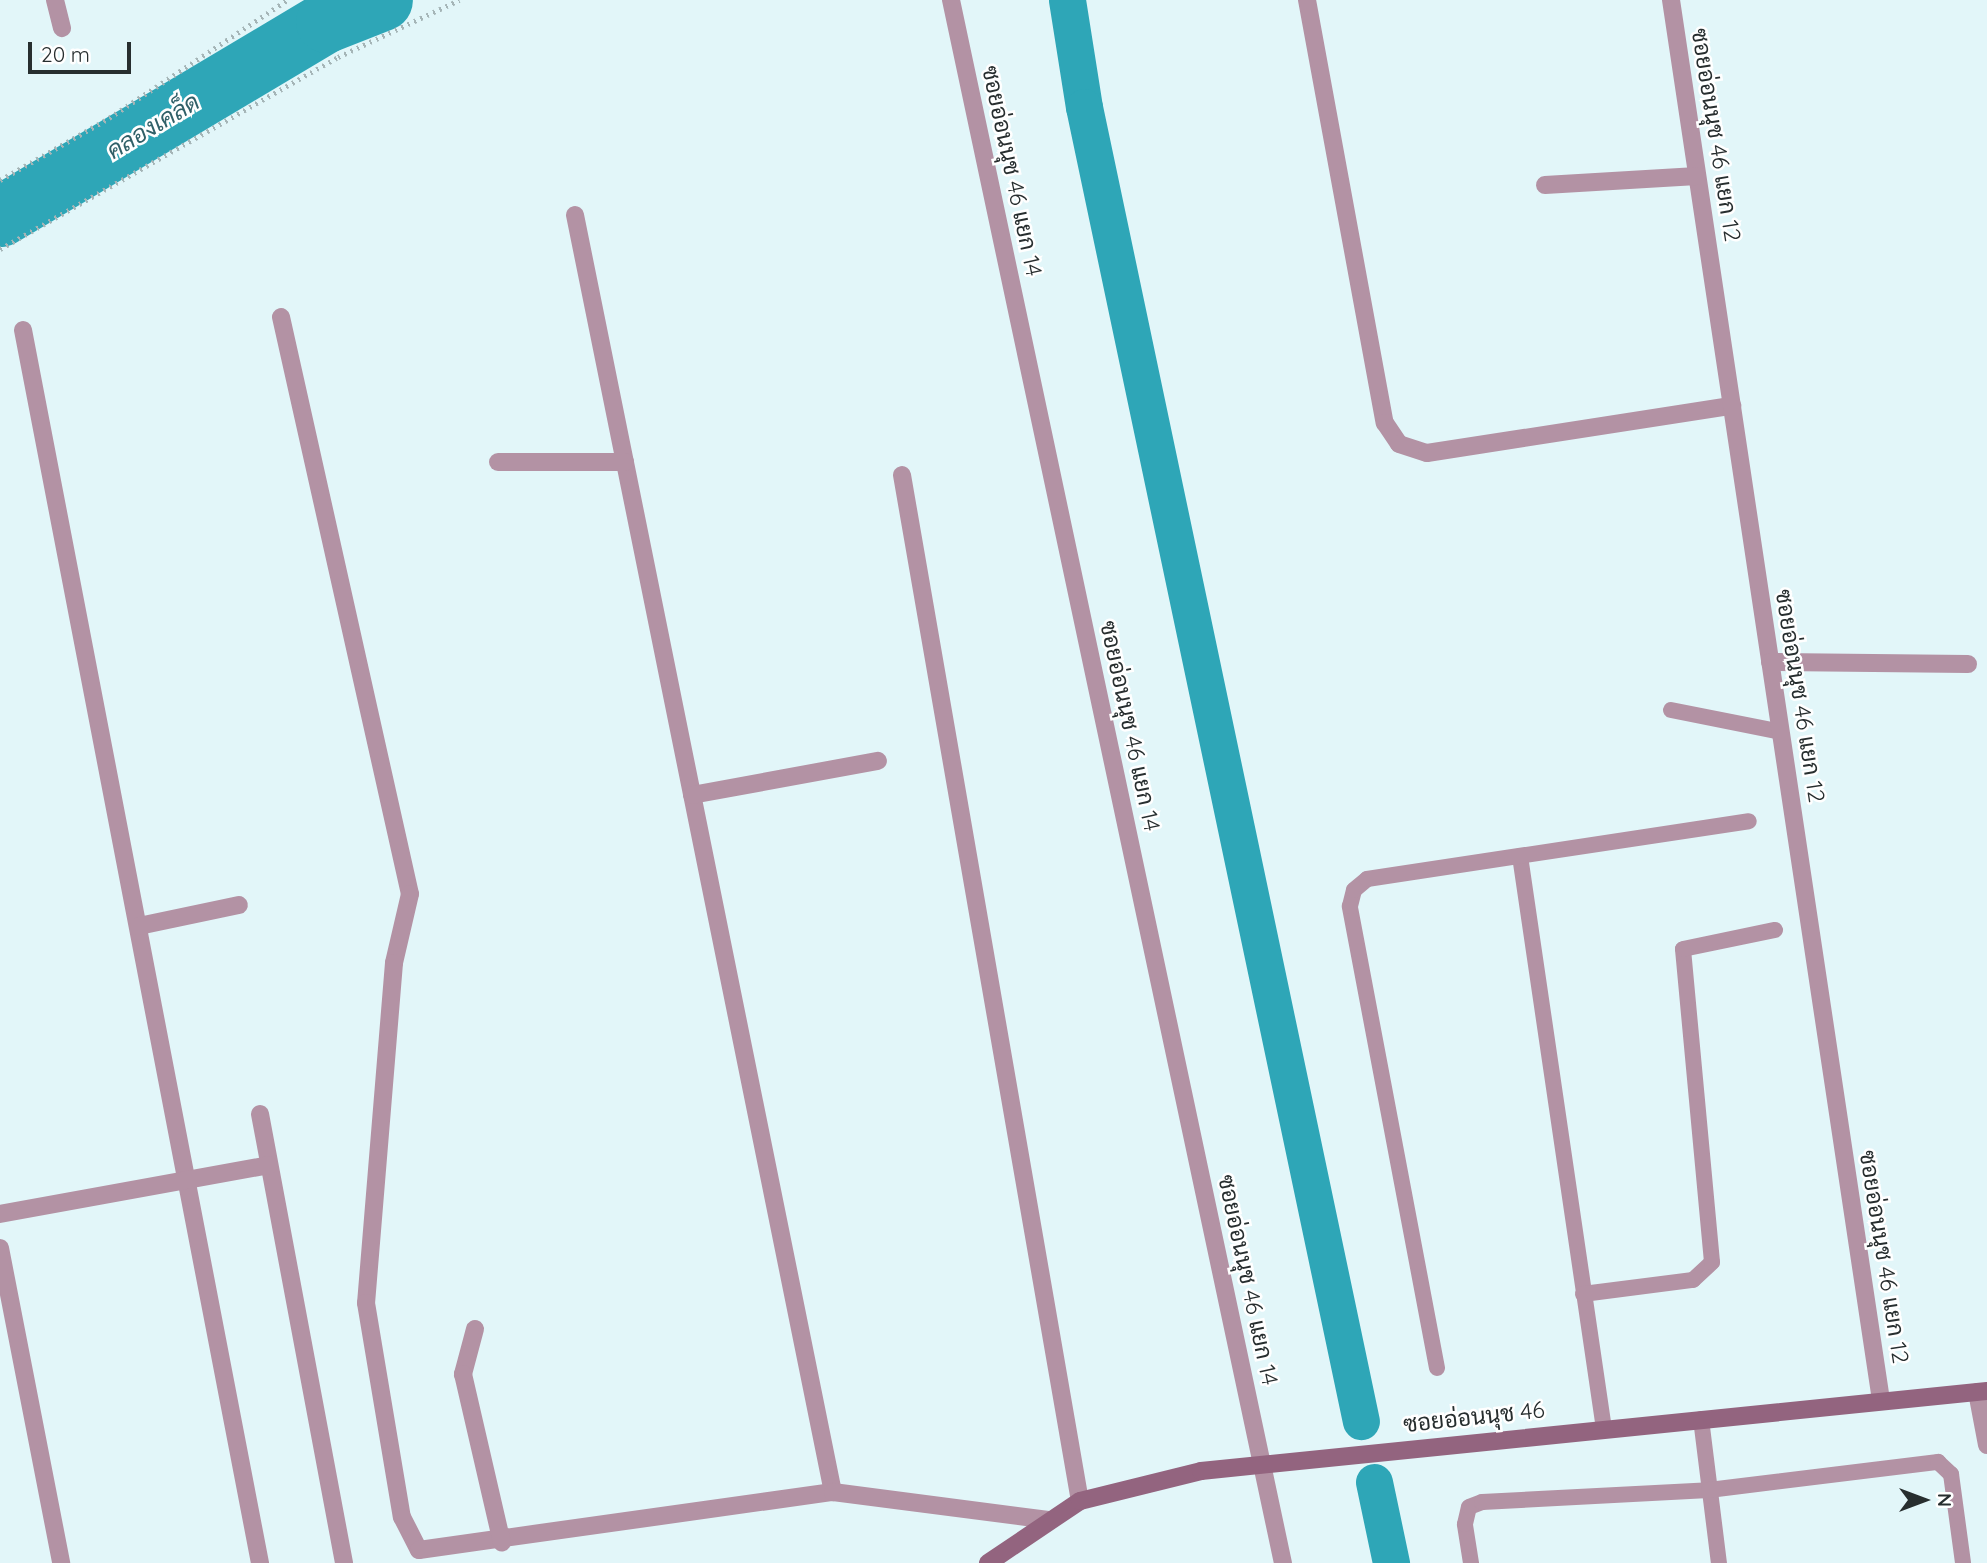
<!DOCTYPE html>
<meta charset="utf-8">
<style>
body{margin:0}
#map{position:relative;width:1987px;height:1563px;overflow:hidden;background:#e2f6f9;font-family:Quicksand,Sarabun,sans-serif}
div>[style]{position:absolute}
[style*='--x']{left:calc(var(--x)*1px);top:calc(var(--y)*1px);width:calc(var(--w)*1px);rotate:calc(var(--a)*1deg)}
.canal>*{height:37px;margin:-18.5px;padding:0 18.5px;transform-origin:18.5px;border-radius:18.5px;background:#2ea6b7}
.river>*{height:61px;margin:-30.5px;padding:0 30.5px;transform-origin:30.5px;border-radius:30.5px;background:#2ea6b7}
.path>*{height:4.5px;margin-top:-2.25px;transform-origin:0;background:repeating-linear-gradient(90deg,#a5b5b7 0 2px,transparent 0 7px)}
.lane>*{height:16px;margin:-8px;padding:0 8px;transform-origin:8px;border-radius:8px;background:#b392a4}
.street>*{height:18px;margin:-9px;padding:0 9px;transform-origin:9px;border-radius:9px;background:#b392a4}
.secondary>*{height:18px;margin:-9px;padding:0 9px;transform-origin:9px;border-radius:9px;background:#93647f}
span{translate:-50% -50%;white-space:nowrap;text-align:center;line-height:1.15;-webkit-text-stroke:5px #fff;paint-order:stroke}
.street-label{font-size:23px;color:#272e2f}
.water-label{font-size:24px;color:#306068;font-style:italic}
.north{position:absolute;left:1889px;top:1465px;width:70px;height:70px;-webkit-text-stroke:5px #fff;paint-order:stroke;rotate:90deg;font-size:19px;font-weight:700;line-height:28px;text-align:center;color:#272e2f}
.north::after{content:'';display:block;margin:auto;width:24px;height:32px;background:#272e2f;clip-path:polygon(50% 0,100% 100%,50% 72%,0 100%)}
.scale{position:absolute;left:28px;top:42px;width:103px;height:32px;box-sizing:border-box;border:4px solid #272e2f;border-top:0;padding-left:9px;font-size:21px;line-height:24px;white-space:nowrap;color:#272e2f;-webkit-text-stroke:5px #fff;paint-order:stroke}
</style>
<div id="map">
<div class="canal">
<i style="--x:1067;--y:0;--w:108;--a:81"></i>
<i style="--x:1084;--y:107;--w:1343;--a:78.1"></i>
<i style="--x:1374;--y:1482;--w:83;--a:78.1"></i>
</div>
<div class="river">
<i style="--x:0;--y:216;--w:379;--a:-30.8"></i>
<i style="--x:326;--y:22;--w:60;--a:-21.4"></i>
</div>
<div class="path">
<i style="--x:0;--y:180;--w:125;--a:-29.6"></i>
<i style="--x:109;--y:118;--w:214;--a:-33.5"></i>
<i style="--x:0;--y:249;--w:389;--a:-29.6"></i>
<i style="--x:338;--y:57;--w:134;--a:-25.2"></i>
</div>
<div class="lane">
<i style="--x:1671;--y:710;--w:112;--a:11.3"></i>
<i style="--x:1520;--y:856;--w:579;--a:81.66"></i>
<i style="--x:1583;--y:1294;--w:111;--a:-7.3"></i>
<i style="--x:1693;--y:1280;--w:26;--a:-43"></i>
<i style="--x:1712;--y:1262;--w:314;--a:-95.3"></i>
<i style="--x:1683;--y:949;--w:94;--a:-11.7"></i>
<i style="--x:1437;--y:1368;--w:470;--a:-100.7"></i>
<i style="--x:1350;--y:906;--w:16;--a:-76"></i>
<i style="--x:1354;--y:890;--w:17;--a:-40"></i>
<i style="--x:1367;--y:879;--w:386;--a:-8.6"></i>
<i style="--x:1701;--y:1419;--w:145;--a:82.9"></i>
<i style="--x:1471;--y:1563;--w:39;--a:-99"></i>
<i style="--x:1465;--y:1524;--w:17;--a:-77"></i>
<i style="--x:1469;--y:1507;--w:14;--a:-21"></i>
<i style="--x:1482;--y:1502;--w:227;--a:-3"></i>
<i style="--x:1709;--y:1490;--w:231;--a:-7"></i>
<i style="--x:1938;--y:1462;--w:18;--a:43"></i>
<i style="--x:1951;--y:1474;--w:90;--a:82.3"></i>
</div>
<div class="street">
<i style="--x:55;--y:0;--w:29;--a:76"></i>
<i style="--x:951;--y:0;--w:1598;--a:78.01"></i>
<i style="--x:1307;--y:0;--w:430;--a:79.6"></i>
<i style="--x:1385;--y:423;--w:25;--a:56"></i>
<i style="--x:1399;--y:444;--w:29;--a:18"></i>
<i style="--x:1427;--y:453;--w:309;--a:-8.8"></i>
<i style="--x:1671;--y:0;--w:1416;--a:81.47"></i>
<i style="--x:1545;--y:185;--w:152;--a:-3.4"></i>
<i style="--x:575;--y:215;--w:1303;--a:78.58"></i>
<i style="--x:281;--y:317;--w:591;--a:77.4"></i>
<i style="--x:410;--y:894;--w:71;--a:103.1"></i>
<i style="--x:394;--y:963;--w:341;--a:94.7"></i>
<i style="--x:366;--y:1303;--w:217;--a:80.5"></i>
<i style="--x:402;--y:1517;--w:37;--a:63"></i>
<i style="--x:419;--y:1550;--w:418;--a:-8"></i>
<i style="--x:833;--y:1492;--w:219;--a:7.4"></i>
<i style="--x:23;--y:330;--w:1256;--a:79.12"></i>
<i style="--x:498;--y:462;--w:127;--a:0"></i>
<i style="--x:902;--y:475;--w:1041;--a:80.16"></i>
<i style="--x:1770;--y:662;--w:198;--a:0.6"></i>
<i style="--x:692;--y:795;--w:189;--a:-10.4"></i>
<i style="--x:139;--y:926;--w:102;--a:-11.9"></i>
<i style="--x:260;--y:1114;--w:457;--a:79.4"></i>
<i style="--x:0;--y:1214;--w:273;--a:-10.3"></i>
<i style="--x:0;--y:1248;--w:321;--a:79"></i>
<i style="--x:475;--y:1329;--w:47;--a:104.9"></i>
<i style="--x:463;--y:1374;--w:173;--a:77"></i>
<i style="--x:1977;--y:1392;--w:54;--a:79.3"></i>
</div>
<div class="secondary">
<i style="--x:988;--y:1563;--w:111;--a:-34"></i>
<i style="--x:1080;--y:1501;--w:125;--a:-13.9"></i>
<i style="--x:1201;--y:1471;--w:790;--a:-5.81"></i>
</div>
<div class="street-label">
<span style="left:1716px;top:135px;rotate:81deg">ซอยอ่อนนุช 46 แยก 12</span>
<span style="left:1012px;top:171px;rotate:78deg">ซอยอ่อนนุช 46 แยก 14</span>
<span style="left:1800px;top:696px;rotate:81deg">ซอยอ่อนนุช 46 แยก 12</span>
<span style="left:1130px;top:726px;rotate:78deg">ซอยอ่อนนุช 46 แยก 14</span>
<span style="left:1884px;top:1257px;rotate:81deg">ซอยอ่อนนุช 46 แยก 12</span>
<span style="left:1248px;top:1280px;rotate:78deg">ซอยอ่อนนุช 46 แยก 14</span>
<span style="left:1474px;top:1417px;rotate:-6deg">ซอยอ่อนนุช 46</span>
</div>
<div class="water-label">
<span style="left:153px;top:126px;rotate:-31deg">คลองเคล็ด</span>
</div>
<div class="north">N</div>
<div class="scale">20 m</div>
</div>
